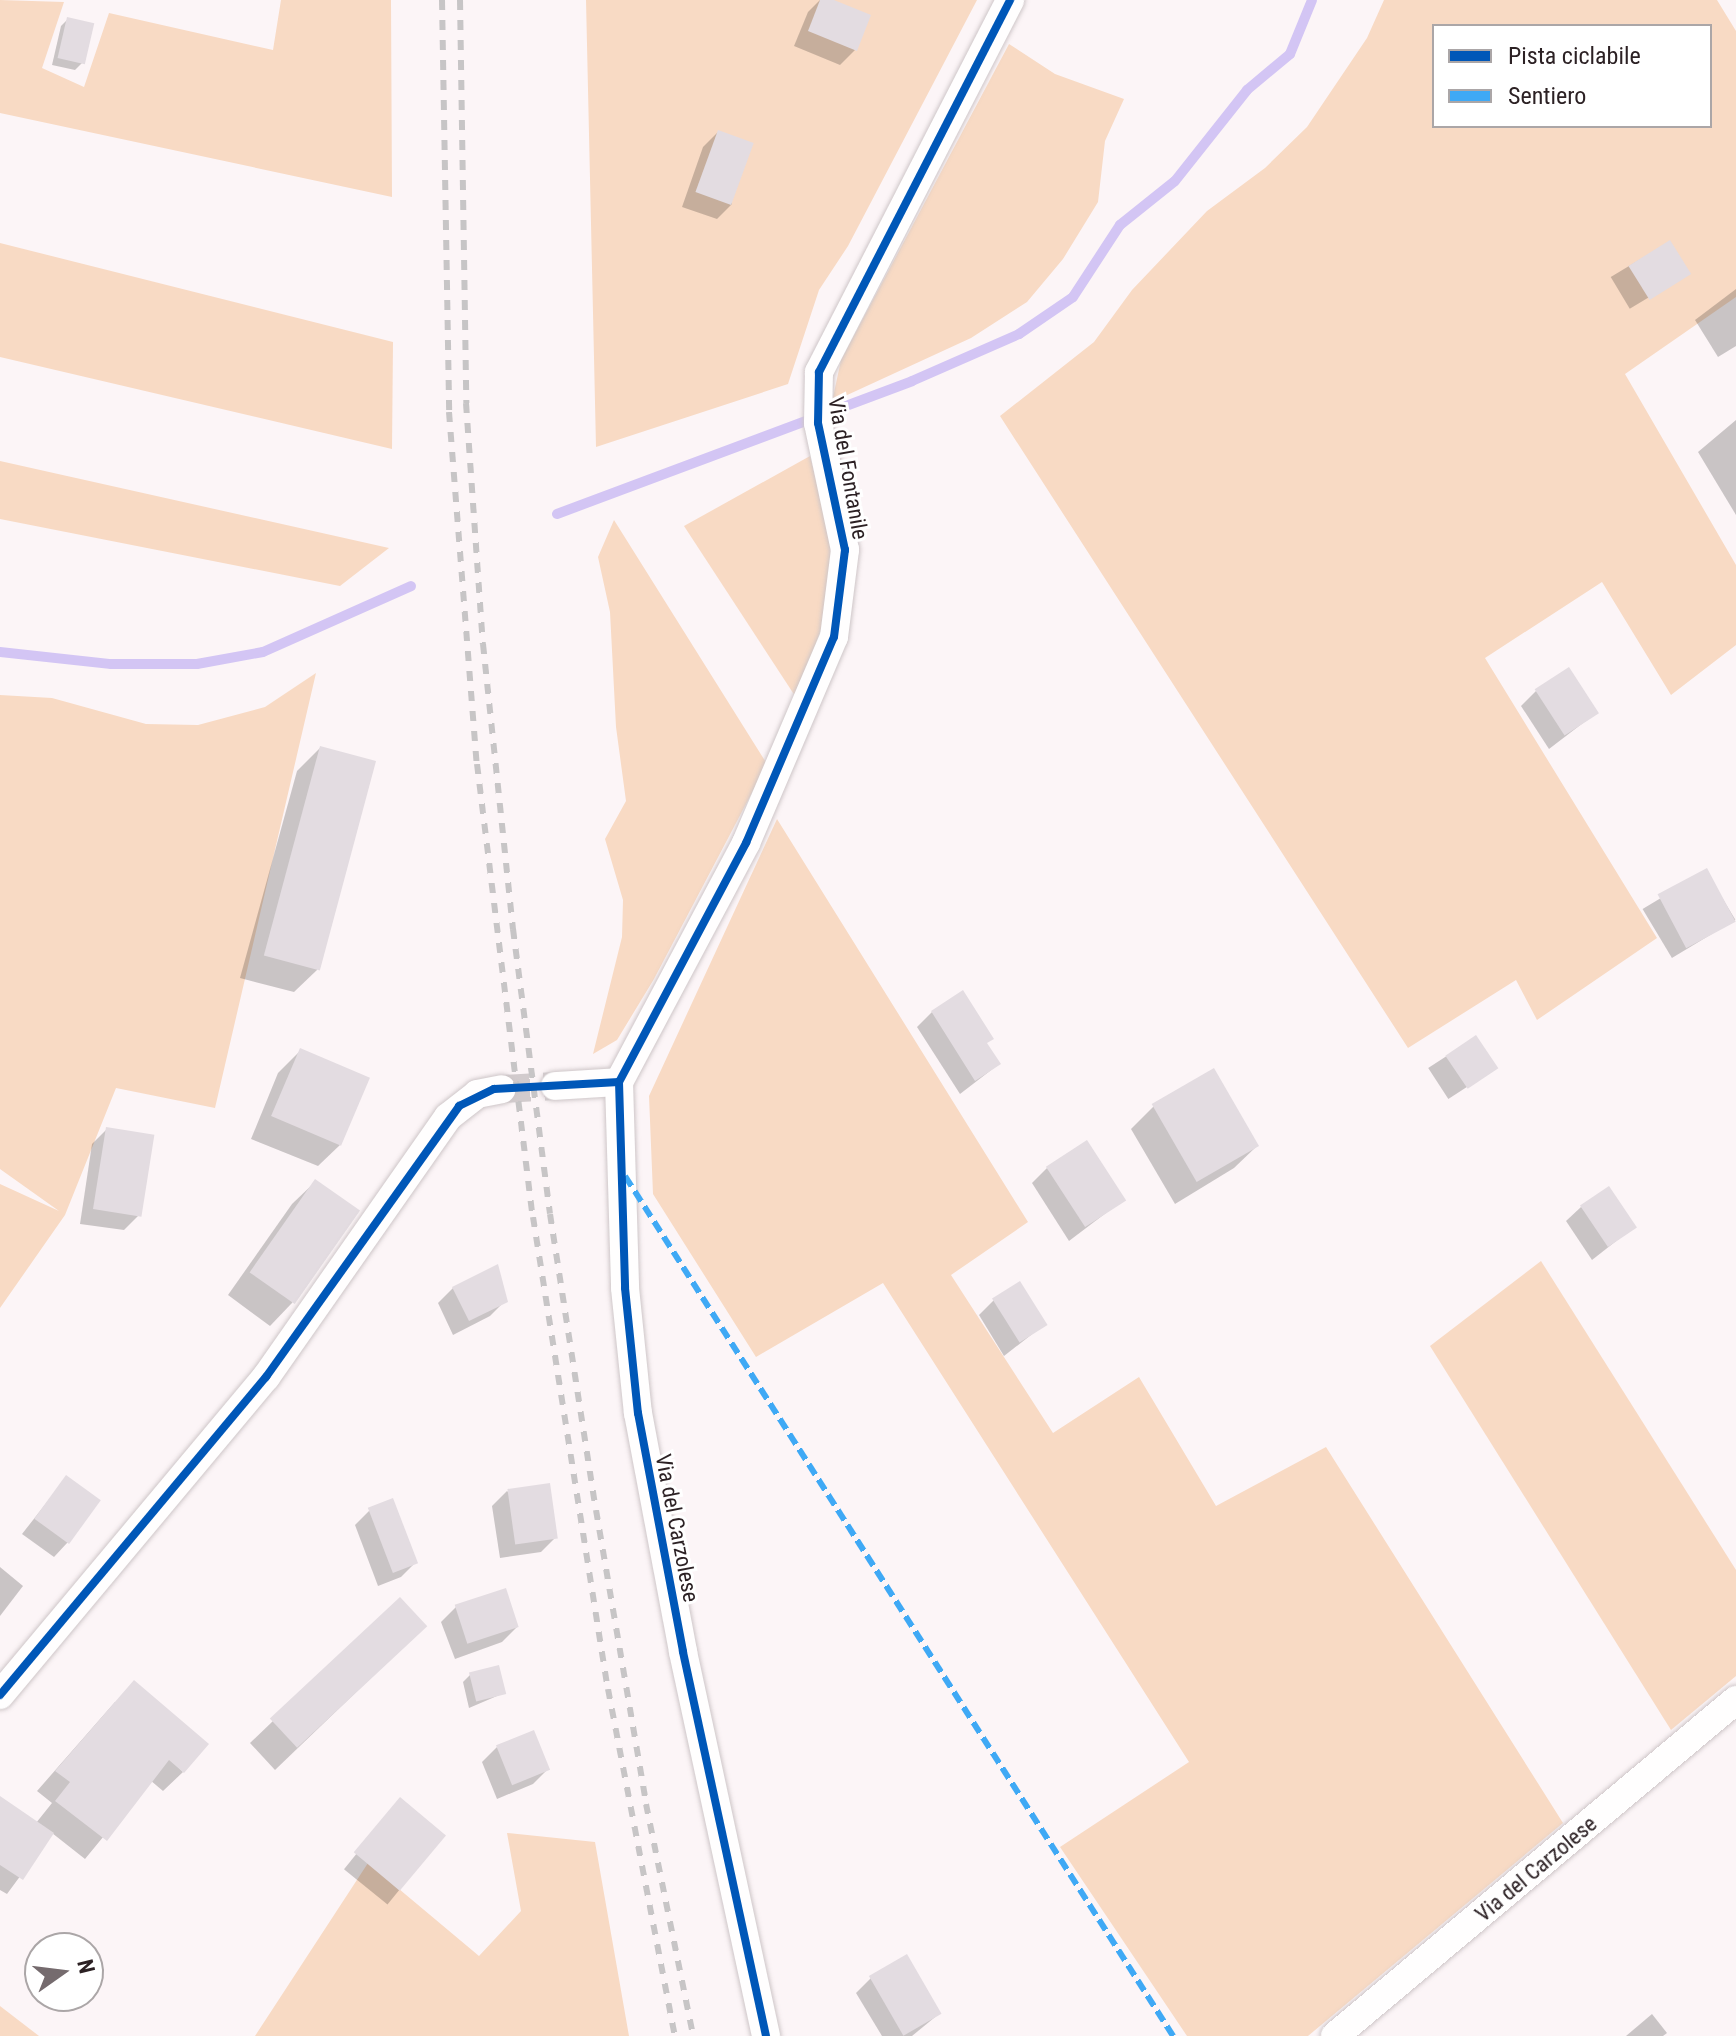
<!DOCTYPE html>
<style>
body{margin:0}
#map{position:relative;width:1736px;height:2036px;overflow:hidden;background:#fcf5f7;font-family:"Roboto Condensed",sans-serif}
div>[style]{position:absolute}
[style*='--x']{left:calc(var(--x)*1px);top:calc(var(--y)*1px);width:calc(var(--w)*1px);rotate:calc(var(--a)*1deg)}
.green>*{inset:0;background:#f8dac4}
.shadow>*{inset:0;background:#0003;transform-origin:0 0}
.stream>*{height:10px;margin:-5px;padding:0 5px;transform-origin:5px;border-radius:5px;background:#d3c5f4}
.building>*{inset:0;background:#e3dce1;transform-origin:0 0}
.street-tunnel>*{height:28px;margin-top:-14px;transform-origin:0;background:repeating-linear-gradient(90deg,#d2cbcd 0 28px,transparent 0 42px)}
.roads{filter:drop-shadow(0 0 2px #cec6c8) drop-shadow(0 0 2px #cec6c8)}
.street>*{height:28px;margin:-14px;padding:0 14px;transform-origin:14px;border-radius:14px;background:#fffefe}
.rail>*{height:6px;margin-top:-3px;transform-origin:0;background:repeating-linear-gradient(90deg,#c7c5c6 0 10px,transparent 0 20px)}
.quiet>*{height:6px;margin-top:-3px;transform-origin:0;background:repeating-linear-gradient(90deg,#3fa9f5 0 12px,transparent 0 18px)}
.cycleway>*{height:8px;margin:-4px;padding:0 4px;transform-origin:4px;border-radius:4px;background:#0057b8}
span{translate:-50% -50%;white-space:nowrap;text-align:center;line-height:1.15;-webkit-text-stroke:6px #fff;paint-order:stroke}
.street-label{font-size:22px;color:#2c2124}
.legend{position:absolute;left:1432px;top:24px;width:280px;height:104px;box-sizing:border-box;background:#fff;border:2px solid #aba6a7;margin:0;padding:10px 14px;list-style:none;font-size:24px;color:#2c2124}
.legend li{display:flex;align-items:center;gap:16px;height:40px}
.legend b{width:40px;border:2px solid #aba6a7}
.north{position:absolute;left:24px;top:1932px;width:80px;height:80px;box-sizing:border-box;background:#fff;border:2px solid #aba6a7;border-radius:50%;rotate:76deg;font-size:22px;font-weight:700;line-height:32px;text-align:center;color:#2c2124}
.north::after{content:'';display:block;margin:auto;width:28px;height:36px;background:#756b6e;clip-path:polygon(50% 0,100% 100%,50% 72%,0 100%)}
</style>
<div id="map">
<div class="green">
<i style="clip-path:polygon(0 0,64px 2px,42px 68px,84px 87px,109px 13px,273px 50px,281px 0,391px 0,392px 197px,0 113px)"></i>
<i style="clip-path:polygon(586px 0,977px 0,848px 246px,819px 290px,788px 384px,596px 447px)"></i>
<i style="clip-path:polygon(evenodd,1384px 0,1717px 0,1736px 31px,1736px 297px,1625px 374px,1736px 565px,1736px 645px,1671px 695px,1602px 582px,1485px 658px,1657px 938px,1537px 1020px,1516px 980px,1408px 1048px,1000px 416px,1094px 342px,1132px 290px,1207px 211px,1265px 168px,1307px 127px,1367px 38px,1384px 0,1434px 26px,1710px 26px,1710px 126px,1434px 126px,1434px 26px)"></i>
<i style="clip-path:polygon(1009px 44px,1055px 74px,1124px 99px,1105px 141px,1098px 202px,1063px 259px,1027px 302px,971px 338px,832px 402px,841px 360px)"></i>
<i style="clip-path:polygon(0 243px,393px 342px,392px 449px,0 357px)"></i>
<i style="clip-path:polygon(810px 456px,831px 540px,828px 608px,797px 699px,684px 526px)"></i>
<i style="clip-path:polygon(0 461px,389px 548px,340px 586px,0 519px)"></i>
<i style="clip-path:polygon(614px 520px,767px 764px,654px 979px,617px 1040px,593px 1054px,622px 937px,623px 900px,605px 839px,626px 801px,616px 727px,610px 612px,598px 557px)"></i>
<i style="clip-path:polygon(316px 673px,215px 1108px,116px 1088px,65px 1215px,0 1308px,0 1184px,59px 1211px,0 1169px,0 695px,52px 698px,146px 724px,198px 725px,265px 707px)"></i>
<i style="clip-path:polygon(777px 819px,1028px 1222px,951px 1275px,1053px 1433px,1139px 1377px,1216px 1506px,1326px 1447px,1563px 1823px,1308px 2036px,1187px 2036px,1060px 1847px,1189px 1762px,883px 1283px,756px 1357px,653px 1194px,649px 1096px)"></i>
<i style="clip-path:polygon(1541px 1261px,1736px 1570px,1736px 1676px,1671px 1730px,1430px 1346px)"></i>
<i style="clip-path:polygon(507px 1833px,595px 1842px,629px 2036px,255px 2036px,368px 1863px,479px 1956px,521px 1911px)"></i>
<i style="clip-path:polygon(0 2006px,39px 2036px,0 2036px)"></i>
</div>
<div class="shadow">
<i style="clip-path:polygon(820px 0,829px 0,855px 50px,840px 65px,794px 46px,808px 12px)"></i>
<i style="clip-path:polygon(68px 19px,82px 63px,75px 70px,52px 65px,61px 26px)"></i>
<i style="clip-path:polygon(718px 132px,732px 204px,717px 219px,682px 207px,703px 147px)"></i>
<i style="left:1669px;top:242px;width:37px;height:68px;rotate:59deg"></i>
<i style="clip-path:polygon(1736px 289px,1736px 346px,1718px 357px,1695px 320px)"></i>
<i style="clip-path:polygon(1736px 420px,1736px 515px,1698px 452px)"></i>
<i style="clip-path:polygon(1536px 691px,1596px 713px,1549px 749px,1521px 706px)"></i>
<i style="clip-path:polygon(320px 748px,317px 970px,294px 992px,240px 978px,297px 771px)"></i>
<i style="left:1706px;top:871px;width:57px;height:74px;rotate:59deg"></i>
<i style="clip-path:polygon(932px 1012px,999px 1064px,960px 1094px,917px 1027px)"></i>
<i style="left:1476px;top:1037px;width:37px;height:57px;rotate:57deg"></i>
<i style="clip-path:polygon(301px 1050px,341px 1144px,318px 1166px,251px 1139px,278px 1073px)"></i>
<i style="clip-path:polygon(1154px 1106px,1257px 1146px,1234px 1168px,1175px 1204px,1131px 1129px)"></i>
<i style="clip-path:polygon(107px 1129px,139px 1215px,124px 1230px,80px 1224px,92px 1144px)"></i>
<i style="clip-path:polygon(1047px 1168px,1123px 1200px,1069px 1241px,1032px 1183px)"></i>
<i style="clip-path:polygon(315px 1182px,357px 1212px,292px 1303px,270px 1326px,228px 1295px,292px 1204px)"></i>
<i style="clip-path:polygon(1581px 1207px,1634px 1227px,1592px 1260px,1566px 1221px)"></i>
<i style="clip-path:polygon(453px 1288px,505px 1301px,490px 1316px,453px 1335px,438px 1303px)"></i>
<i style="clip-path:polygon(994px 1300px,1045px 1324px,1004px 1356px,979px 1315px)"></i>
<i style="clip-path:polygon(66px 1478px,68px 1542px,54px 1557px,22px 1534px)"></i>
<i style="clip-path:polygon(507px 1491px,556px 1537px,541px 1552px,500px 1558px,492px 1506px)"></i>
<i style="clip-path:polygon(370px 1510px,416px 1562px,401px 1577px,378px 1586px,355px 1525px)"></i>
<i style="clip-path:polygon(0 1567px,23px 1586px,0 1616px)"></i>
<i style="clip-path:polygon(456px 1607px,517px 1627px,502px 1642px,455px 1659px,441px 1622px)"></i>
<i style="clip-path:polygon(402px 1648px,275px 1770px,250px 1743px,273px 1721px)"></i>
<i style="clip-path:polygon(470px 1675px,504px 1693px,469px 1708px,463px 1682px)"></i>
<i style="clip-path:polygon(115px 1702px,183px 1772px,163px 1791px,150px 1780px,85px 1859px,52px 1833px,7px 1894px,0 1890px,0 1807px,36px 1823px,52px 1803px,37px 1791px)"></i>
<i style="clip-path:polygon(497px 1747px,548px 1769px,533px 1784px,497px 1799px,482px 1762px)"></i>
<i style="left:400px;top:1800px;width:56px;height:89px;rotate:39deg"></i>
<i style="clip-path:polygon(871px 1978px,940px 2013px,912px 2036px,882px 2036px,856px 1993px)"></i>
<i style="clip-path:polygon(1652px 2014px,1667px 2033px,1663px 2036px,1626px 2036px)"></i>
</div>
<div class="stream">
<i style="--x:557;--y:514;--w:379;--a:-20.5"></i>
<i style="--x:912;--y:381;--w:117;--a:-23.7"></i>
<i style="--x:1019;--y:334;--w:65;--a:-34.4"></i>
<i style="--x:1073;--y:297;--w:86;--a:-56.9"></i>
<i style="--x:1120;--y:225;--w:70;--a:-38.7"></i>
<i style="--x:1175;--y:181;--w:116;--a:-51.6"></i>
<i style="--x:1247;--y:90;--w:56;--a:-39.9"></i>
<i style="--x:1290;--y:54;--w:58;--a:-67.8"></i>
<i style="--x:0;--y:652;--w:112;--a:6.2"></i>
<i style="--x:111;--y:664;--w:86;--a:0"></i>
<i style="--x:197;--y:664;--w:67;--a:-10.3"></i>
<i style="--x:263;--y:652;--w:162;--a:-24"></i>
</div>
<div class="building">
<i style="clip-path:polygon(820px 0,834px 0,871px 15px,857px 51px,808px 31px)"></i>
<i style="left:67px;top:17px;width:28px;height:42px;rotate:13deg"></i>
<i style="left:718px;top:130px;width:38px;height:66px;rotate:20deg"></i>
<i style="left:1670px;top:240px;width:40px;height:49px;rotate:58deg"></i>
<i style="left:1569px;top:667px;width:55px;height:41px;rotate:57deg"></i>
<i style="left:320px;top:746px;width:58px;height:217px;rotate:15deg"></i>
<i style="left:1707px;top:868px;width:61px;height:56px;rotate:62deg"></i>
<i style="clip-path:polygon(963px 990px,994px 1039px,987px 1043px,1001px 1064px,975px 1081px,931px 1011px)"></i>
<i style="left:1476px;top:1035px;width:40px;height:37px;rotate:56deg"></i>
<i style="left:300px;top:1048px;width:76px;height:74px;rotate:23deg"></i>
<i style="left:1214px;top:1068px;width:90px;height:72px;rotate:60deg"></i>
<i style="left:106px;top:1127px;width:49px;height:83px;rotate:9deg"></i>
<i style="left:1087px;top:1140px;width:72px;height:49px;rotate:57deg"></i>
<i style="left:315px;top:1179px;width:55px;height:114px;rotate:35deg"></i>
<i style="left:1609px;top:1186px;width:50px;height:35px;rotate:56deg"></i>
<i style="clip-path:polygon(498px 1264px,508px 1302px,469px 1321px,452px 1287px)"></i>
<i style="left:1020px;top:1281px;width:52px;height:33px;rotate:58deg"></i>
<i style="left:66px;top:1475px;width:43px;height:54px;rotate:36deg"></i>
<i style="left:550px;top:1483px;width:56px;height:43px;rotate:82deg"></i>
<i style="left:393px;top:1498px;width:70px;height:27px;rotate:69deg"></i>
<i style="left:506px;top:1588px;width:41px;height:54px;rotate:72deg"></i>
<i style="left:400px;top:1597px;width:40px;height:178px;rotate:47deg"></i>
<i style="left:499px;top:1665px;width:30px;height:31px;rotate:76deg"></i>
<i style="clip-path:polygon(134px 1680px,209px 1744px,184px 1773px,169px 1760px,107px 1841px,55px 1801px,70px 1782px,55px 1771px)"></i>
<i style="left:534px;top:1730px;width:43px;height:41px;rotate:68deg"></i>
<i style="clip-path:polygon(0 1796px,54px 1833px,23px 1880px,0 1865px)"></i>
<i style="left:400px;top:1797px;width:60px;height:72px;rotate:40deg"></i>
<i style="left:907px;top:1954px;width:69px;height:44px;rotate:60deg"></i>
</div>
<div class="street-tunnel">
<i style="--x:502;--y:1089;--w:53;--a:-3.2"></i>
</div>
<div class="roads">
<div class="street">
<i style="--x:619;--y:1082;--w:271;--a:-62"></i>
<i style="--x:746;--y:843;--w:224;--a:-66.9"></i>
<i style="--x:834;--y:637;--w:88;--a:-82.8"></i>
<i style="--x:845;--y:550;--w:130;--a:-102"></i>
<i style="--x:818;--y:423;--w:51;--a:-88.9"></i>
<i style="--x:819;--y:372;--w:418;--a:-62.8"></i>
<i style="--x:619;--y:1082;--w:206;--a:88.3"></i>
<i style="--x:625;--y:1288;--w:126;--a:84.1"></i>
<i style="--x:638;--y:1413;--w:243;--a:79.3"></i>
<i style="--x:683;--y:1652;--w:393;--a:77.8"></i>
<i style="--x:555;--y:1086;--w:64;--a:-3.6"></i>
<i style="--x:0;--y:1695;--w:415;--a:-50.1"></i>
<i style="--x:266;--y:1377;--w:317;--a:-55"></i>
<i style="--x:448;--y:1117;--w:37;--a:-38"></i>
<i style="--x:477;--y:1094;--w:25;--a:-11"></i>
<i style="--x:1335;--y:2036;--w:523;--a:-39.96"></i>
</div>
</div>
<div class="rail">
<i style="--x:442;--y:0;--w:412;--a:89"></i>
<i style="--x:449;--y:412;--w:353;--a:85.5"></i>
<i style="--x:477;--y:764;--w:456;--a:83"></i>
<i style="--x:533;--y:1217;--w:478;--a:81"></i>
<i style="--x:608;--y:1689;--w:353;--a:79.1"></i>
<i style="--x:460;--y:0;--w:403;--a:89.1"></i>
<i style="--x:466;--y:403;--w:242;--a:86"></i>
<i style="--x:483;--y:644;--w:287;--a:84"></i>
<i style="--x:513;--y:929;--w:287;--a:82.6"></i>
<i style="--x:550;--y:1214;--w:300;--a:81.2"></i>
<i style="--x:596;--y:1510;--w:298;--a:80.3"></i>
<i style="--x:646;--y:1804;--w:237;--a:78.5"></i>
</div>
<div class="quiet">
<i style="--x:625;--y:1176;--w:1020;--a:57.49"></i>
</div>
<div class="cycleway">
<i style="--x:619;--y:1082;--w:271;--a:-62"></i>
<i style="--x:746;--y:843;--w:224;--a:-66.9"></i>
<i style="--x:834;--y:637;--w:88;--a:-82.8"></i>
<i style="--x:845;--y:550;--w:130;--a:-102"></i>
<i style="--x:818;--y:423;--w:51;--a:-88.9"></i>
<i style="--x:819;--y:372;--w:418;--a:-62.8"></i>
<i style="--x:619;--y:1082;--w:206;--a:88.3"></i>
<i style="--x:625;--y:1288;--w:126;--a:84.1"></i>
<i style="--x:638;--y:1413;--w:243;--a:79.3"></i>
<i style="--x:683;--y:1652;--w:393;--a:77.8"></i>
<i style="--x:0;--y:1695;--w:415;--a:-50.1"></i>
<i style="--x:266;--y:1377;--w:333;--a:-54.5"></i>
<i style="--x:459;--y:1106;--w:39;--a:-26"></i>
<i style="--x:494;--y:1089;--w:125;--a:-3.2"></i>
</div>
<div class="street-label">
<span style="left:848px;top:468px;rotate:80deg">Via del Fontanile</span>
<span style="left:677px;top:1528px;rotate:79deg">Via del Carzolese</span>
<span style="left:1536px;top:1869px;rotate:-40deg">Via del Carzolese</span>
</div>
<ul class="legend">
<li><b style="height:10px;background:#0057b8"></b>Pista ciclabile</li>
<li><b style="height:10px;background:#3fa9f5"></b>Sentiero</li>
</ul>
<div class="north">N</div>
</div>
